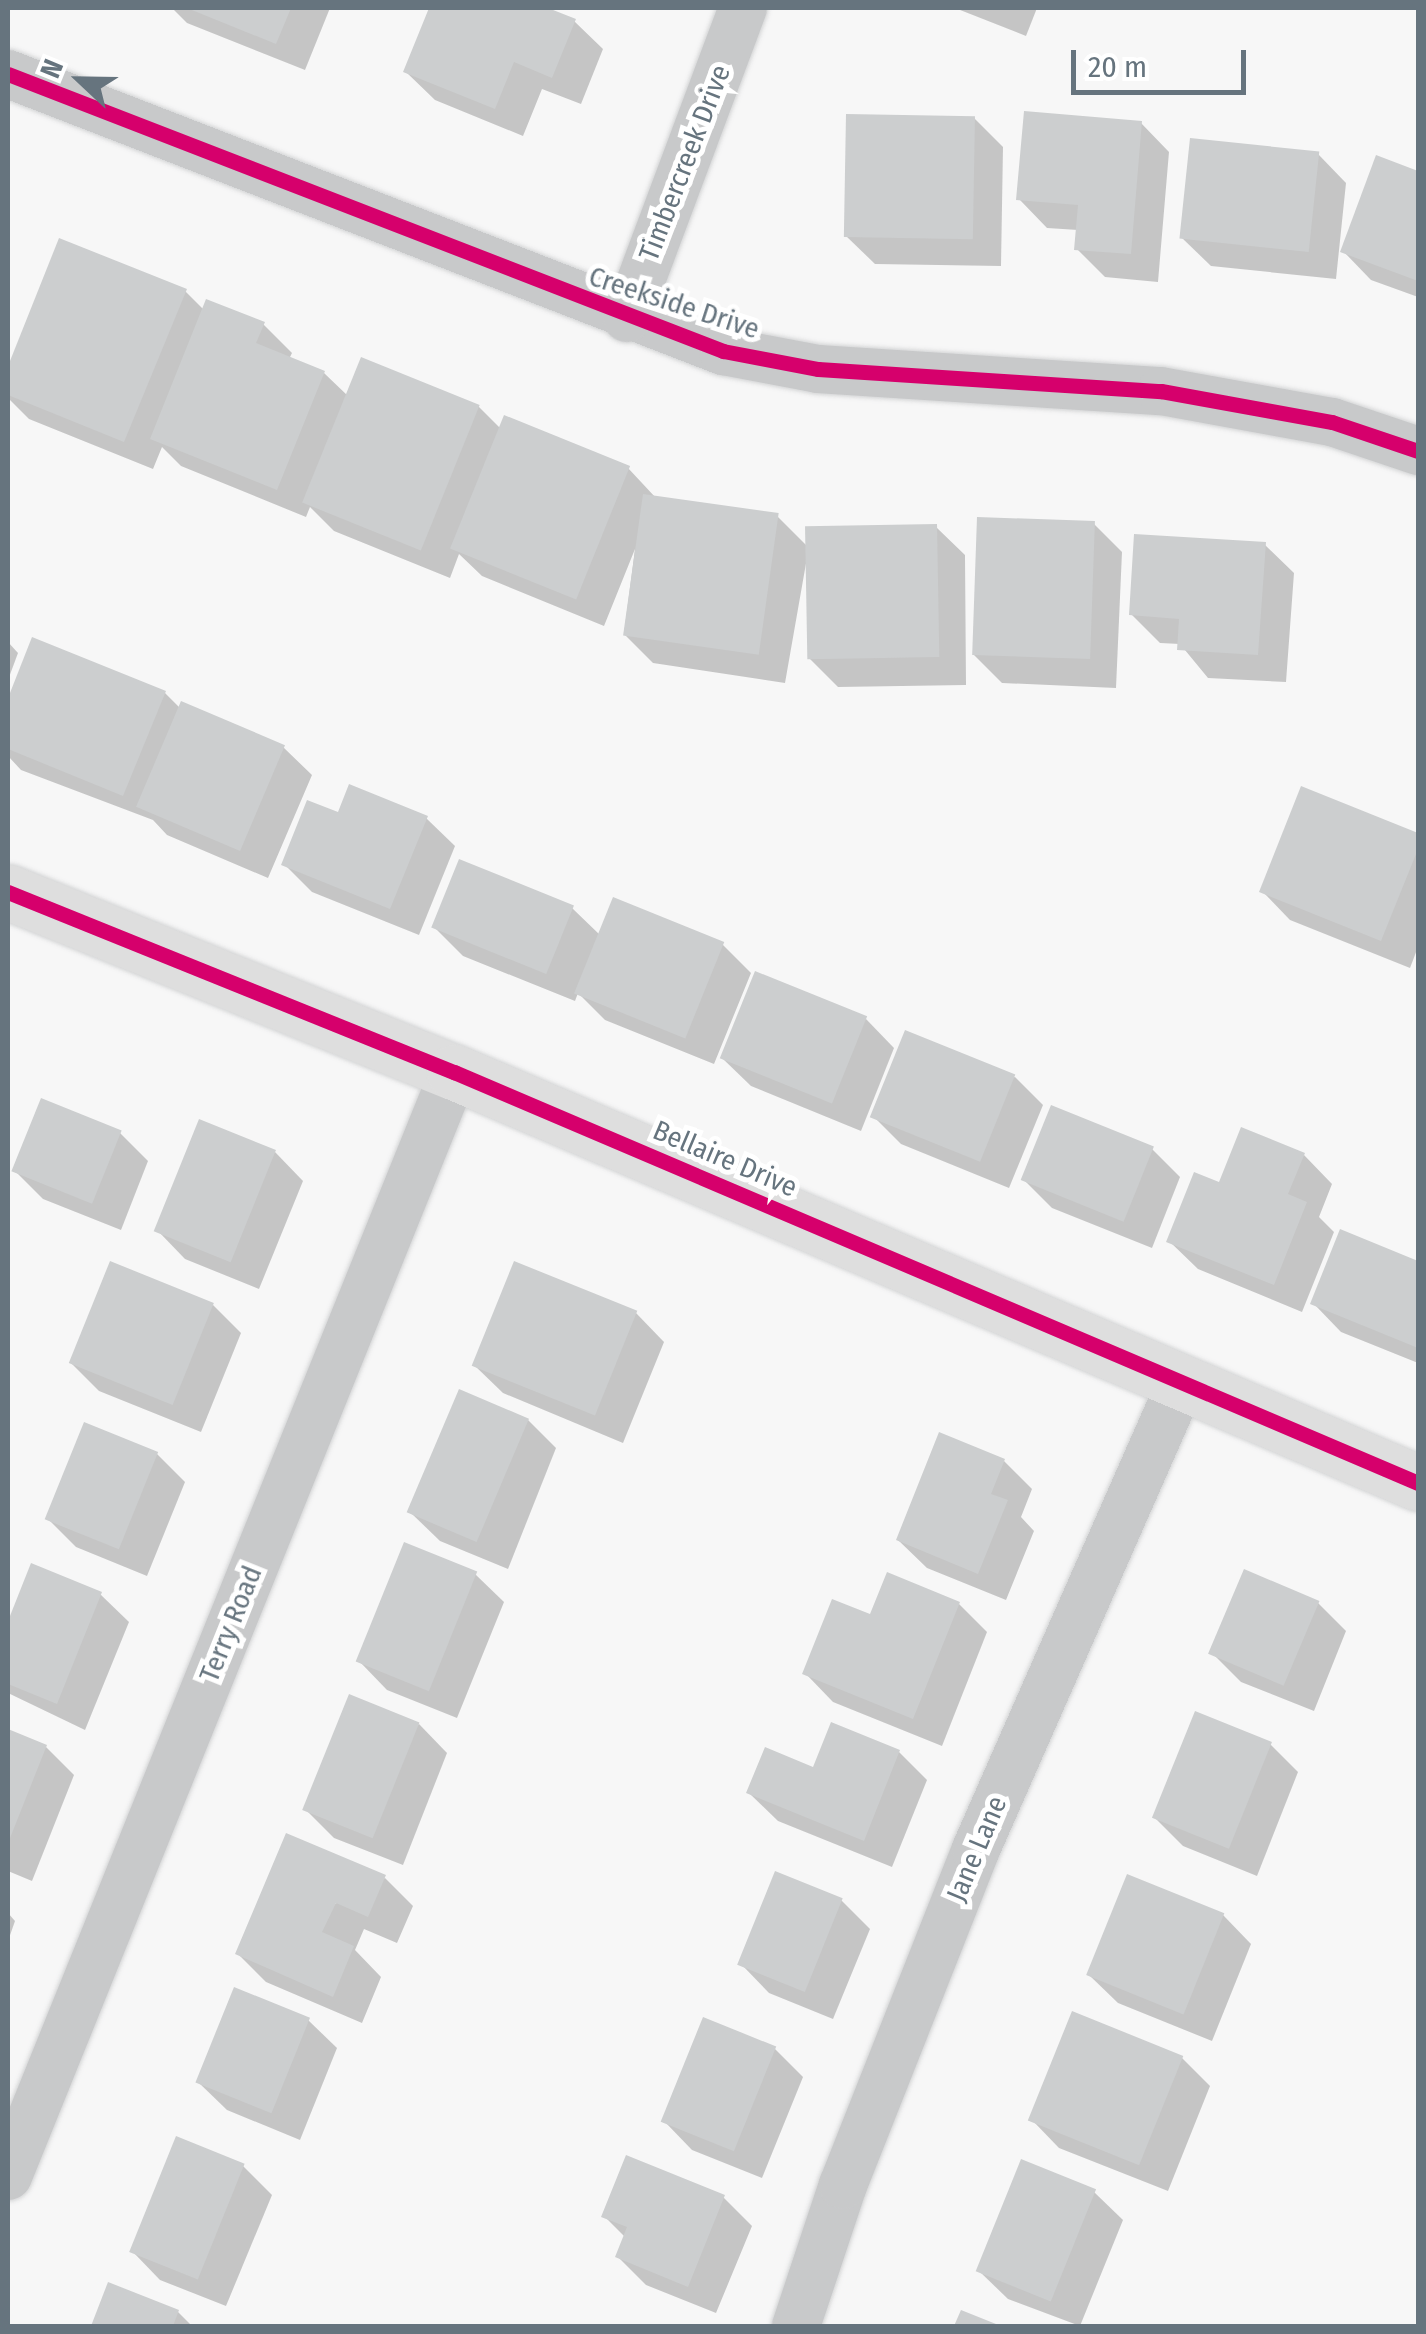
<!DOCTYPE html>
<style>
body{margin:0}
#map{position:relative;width:1426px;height:2334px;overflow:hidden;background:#f7f7f7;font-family:"Fira Sans Condensed",sans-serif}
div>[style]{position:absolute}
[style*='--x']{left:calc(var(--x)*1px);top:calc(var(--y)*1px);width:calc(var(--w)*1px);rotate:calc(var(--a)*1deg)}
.shadow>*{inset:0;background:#0003}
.building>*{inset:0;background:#cccecf;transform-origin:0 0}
.roads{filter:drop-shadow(0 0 2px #d3d4d5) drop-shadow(0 0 2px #d3d4d5)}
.street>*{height:48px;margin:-24px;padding:0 24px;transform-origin:24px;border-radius:24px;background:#c8c9ca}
.secondary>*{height:55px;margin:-27.5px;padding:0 27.5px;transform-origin:27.5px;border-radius:27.5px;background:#dedede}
.cycleway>*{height:15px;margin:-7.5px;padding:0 7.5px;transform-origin:7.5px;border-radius:7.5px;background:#d6006c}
span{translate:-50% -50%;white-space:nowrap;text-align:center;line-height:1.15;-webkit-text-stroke:10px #fff;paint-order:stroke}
.street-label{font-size:28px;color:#66747e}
.frame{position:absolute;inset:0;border:10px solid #66747e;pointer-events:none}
.north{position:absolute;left:30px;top:30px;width:100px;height:100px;-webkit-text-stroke:8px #fff;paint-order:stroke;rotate:292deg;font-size:28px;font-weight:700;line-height:40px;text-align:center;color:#66747e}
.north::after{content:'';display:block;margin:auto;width:35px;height:45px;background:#66747e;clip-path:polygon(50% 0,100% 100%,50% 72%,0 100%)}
.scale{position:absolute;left:1071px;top:50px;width:175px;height:45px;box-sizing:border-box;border:5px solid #66747e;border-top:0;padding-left:12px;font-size:30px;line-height:35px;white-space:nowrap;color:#66747e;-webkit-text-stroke:8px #fff;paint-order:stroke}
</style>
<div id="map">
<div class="shadow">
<i style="clip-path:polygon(172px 8px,330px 8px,305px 70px,187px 23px)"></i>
<i style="clip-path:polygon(432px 8px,541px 8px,574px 21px,603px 49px,581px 104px,542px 89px,523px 136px,435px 100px,406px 72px)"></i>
<i style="clip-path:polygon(955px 8px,1037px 8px,1026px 36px)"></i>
<i style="clip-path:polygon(974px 118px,1003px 147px,1001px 266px,875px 264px,846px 236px)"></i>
<i style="clip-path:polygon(1141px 123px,1169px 152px,1158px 282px,1105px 277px,1077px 249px,1078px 230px,1047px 228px,1019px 199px)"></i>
<i style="clip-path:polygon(1318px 154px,1346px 183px,1336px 279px,1211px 266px,1182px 238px)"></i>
<i style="clip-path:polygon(1377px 159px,1418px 174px,1418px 297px,1371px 280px,1343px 251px)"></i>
<i style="clip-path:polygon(61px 241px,185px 291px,204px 310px,263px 324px,292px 353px,289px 359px,324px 373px,348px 396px,479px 407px,501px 429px,628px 468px,656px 498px,778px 517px,808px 547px,936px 527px,965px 555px,966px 685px,838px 687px,809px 658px,808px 552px,785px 683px,653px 663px,624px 634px,635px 549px,604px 626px,482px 576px,459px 554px,450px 578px,334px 531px,310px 507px,306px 517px,181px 466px,162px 447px,153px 469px,29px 419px,8px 398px,8px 373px)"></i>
<i style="clip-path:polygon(1094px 524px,1122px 552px,1116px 688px,1002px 683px,973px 654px)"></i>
<i style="clip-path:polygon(1265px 545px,1294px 573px,1286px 682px,1208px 678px,1180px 644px,1160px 643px,1131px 614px)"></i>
<i style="clip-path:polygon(34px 640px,165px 693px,180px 708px,283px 747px,312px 775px,268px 878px,167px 835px,153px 820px,21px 770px,8px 756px,8px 705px)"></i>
<i style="clip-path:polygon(8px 642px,18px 653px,8px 680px)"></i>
<i style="clip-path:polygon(1303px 789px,1418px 836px,1418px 947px,1410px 968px,1290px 920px,1262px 891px)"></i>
<i style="clip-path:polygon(339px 815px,426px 818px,455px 846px,419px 935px,312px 892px,284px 864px)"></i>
<i style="clip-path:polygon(572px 908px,600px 935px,722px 944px,751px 973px,714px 1064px,605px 1020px,578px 993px,575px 1001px,463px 956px,434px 927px)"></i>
<i style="clip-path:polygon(866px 1019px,894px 1048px,861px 1131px,751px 1086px,722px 1058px)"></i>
<i style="clip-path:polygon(1015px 1077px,1043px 1105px,1009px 1188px,901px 1144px,873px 1116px)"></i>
<i style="clip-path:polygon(120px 1133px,148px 1161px,121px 1230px,43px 1199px,14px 1170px)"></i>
<i style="clip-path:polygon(1152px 1149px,1180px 1177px,1152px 1248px,1052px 1208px,1023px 1179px)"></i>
<i style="clip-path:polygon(275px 1152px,303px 1181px,259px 1289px,185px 1259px,157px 1230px)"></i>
<i style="clip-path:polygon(1304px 1155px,1332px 1184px,1319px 1217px,1334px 1232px,1302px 1312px,1198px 1269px,1169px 1241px,1220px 1185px)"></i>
<i style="clip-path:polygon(1341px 1232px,1418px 1263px,1418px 1363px,1341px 1332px,1313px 1303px)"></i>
<i style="clip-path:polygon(213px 1305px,241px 1333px,201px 1432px,99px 1391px,71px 1363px)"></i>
<i style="clip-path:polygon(636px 1313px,664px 1342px,623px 1443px,503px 1393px,474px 1365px)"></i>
<i style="clip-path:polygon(528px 1420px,556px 1448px,508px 1569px,440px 1541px,411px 1513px)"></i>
<i style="clip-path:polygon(157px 1454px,185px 1482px,147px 1576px,76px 1547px,48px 1519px)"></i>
<i style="clip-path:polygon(1004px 1461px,1032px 1489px,1021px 1517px,1034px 1531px,1006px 1600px,927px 1568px,898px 1540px)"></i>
<i style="clip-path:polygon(32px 1566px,100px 1594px,129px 1622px,85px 1730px,8px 1693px,8px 1628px)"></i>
<i style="clip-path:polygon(475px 1574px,504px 1602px,457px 1718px,387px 1690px,359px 1661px)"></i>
<i style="clip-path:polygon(1318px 1603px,1346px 1631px,1314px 1711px,1241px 1682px,1213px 1654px)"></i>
<i style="clip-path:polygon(959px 1604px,987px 1632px,942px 1746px,833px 1702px,805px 1673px,871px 1618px)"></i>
<i style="clip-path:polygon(419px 1724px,447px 1753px,403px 1865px,334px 1838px,306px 1810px)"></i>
<i style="clip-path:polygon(8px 1731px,46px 1747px,74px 1775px,32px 1881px,8px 1871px)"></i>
<i style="clip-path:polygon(1270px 1744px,1298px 1772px,1257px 1876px,1183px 1846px,1155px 1818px)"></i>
<i style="clip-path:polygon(899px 1752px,927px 1780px,892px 1867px,778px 1821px,749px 1793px)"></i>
<i style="clip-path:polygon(385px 1878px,413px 1906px,397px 1943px,364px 1929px,355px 1950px,381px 1977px,362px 2023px,266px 1982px,238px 1954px)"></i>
<i style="clip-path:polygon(841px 1900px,870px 1929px,833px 2019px,769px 1993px,741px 1964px)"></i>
<i style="clip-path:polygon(8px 1913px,15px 1921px,8px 1941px)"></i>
<i style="clip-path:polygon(1223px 1915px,1251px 1944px,1212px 2041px,1118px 2003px,1089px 1975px)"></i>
<i style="clip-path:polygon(308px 2020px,337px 2048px,300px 2140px,227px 2110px,198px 2082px)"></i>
<i style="clip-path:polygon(774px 2048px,803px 2077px,762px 2178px,692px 2150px,664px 2121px)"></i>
<i style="clip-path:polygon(1182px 2058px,1210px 2086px,1168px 2191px,1059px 2148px,1031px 2119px)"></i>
<i style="clip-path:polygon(243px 2166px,272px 2195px,226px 2306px,160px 2280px,132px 2251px)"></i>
<i style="clip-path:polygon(1094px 2192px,1123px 2220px,1080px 2326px,1008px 2299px,979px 2271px)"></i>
<i style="clip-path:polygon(723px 2197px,752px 2226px,716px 2313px,646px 2285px,618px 2257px,626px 2238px,604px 2216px)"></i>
<i style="clip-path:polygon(110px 2285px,178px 2312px,192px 2326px,94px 2326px)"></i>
</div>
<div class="building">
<i style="clip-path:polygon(187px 8px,291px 8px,276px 44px)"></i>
<i style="clip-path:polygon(429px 8px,548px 8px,576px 19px,552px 78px,514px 62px,495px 109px,403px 72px)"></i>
<i style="clip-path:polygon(1024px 111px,1142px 121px,1131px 254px,1074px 250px,1078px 205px,1016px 200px)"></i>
<i style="left:846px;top:114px;width:129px;height:123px;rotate:1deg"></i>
<i style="left:1190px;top:138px;width:130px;height:101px;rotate:6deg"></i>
<i style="clip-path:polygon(1376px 155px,1418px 171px,1418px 281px,1340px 252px)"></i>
<i style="clip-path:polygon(59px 238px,187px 289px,124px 442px,8px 395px,8px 366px)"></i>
<i style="clip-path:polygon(206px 299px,265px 322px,256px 343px,325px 371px,277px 490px,150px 439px)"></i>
<i style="left:361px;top:357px;width:128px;height:157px;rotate:22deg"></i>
<i style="left:504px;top:415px;width:136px;height:144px;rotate:22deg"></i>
<i style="left:643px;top:494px;width:137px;height:143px;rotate:8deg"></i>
<i style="left:977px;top:517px;width:118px;height:138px;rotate:2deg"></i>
<i style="left:937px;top:524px;width:133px;height:132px;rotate:89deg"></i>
<i style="clip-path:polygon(1134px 534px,1266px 542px,1258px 655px,1177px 650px,1179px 619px,1129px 615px)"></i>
<i style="clip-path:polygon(32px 637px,166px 691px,123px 796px,8px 749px,8px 698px)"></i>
<i style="left:181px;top:701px;width:113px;height:115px;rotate:23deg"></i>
<i style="clip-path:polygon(349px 784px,428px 816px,390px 909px,281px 865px,307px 800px,338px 812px)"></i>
<i style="clip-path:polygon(1301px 786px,1418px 833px,1418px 849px,1381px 941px,1259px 892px)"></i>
<i style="left:459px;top:859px;width:124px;height:74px;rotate:22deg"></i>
<i style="left:613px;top:897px;width:120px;height:104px;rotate:22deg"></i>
<i style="left:755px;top:971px;width:121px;height:94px;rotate:22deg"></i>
<i style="left:905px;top:1030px;width:119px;height:94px;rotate:22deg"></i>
<i style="left:41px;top:1098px;width:87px;height:79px;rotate:22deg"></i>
<i style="left:1051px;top:1105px;width:111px;height:81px;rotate:22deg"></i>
<i style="left:199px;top:1119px;width:83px;height:121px;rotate:22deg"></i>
<i style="clip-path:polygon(1241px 1127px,1305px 1153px,1288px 1194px,1307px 1202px,1274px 1285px,1166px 1242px,1194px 1172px,1219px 1182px)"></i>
<i style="clip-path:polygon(1340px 1229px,1418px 1261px,1418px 1348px,1310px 1304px)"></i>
<i style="left:110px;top:1261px;width:112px;height:110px;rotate:22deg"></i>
<i style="left:514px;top:1261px;width:133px;height:113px;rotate:22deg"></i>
<i style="left:459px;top:1389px;width:76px;height:134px;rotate:23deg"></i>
<i style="left:84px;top:1422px;width:80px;height:105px;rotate:22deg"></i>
<i style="clip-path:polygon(939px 1432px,1005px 1459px,991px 1494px,1008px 1500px,978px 1574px,896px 1540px)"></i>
<i style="left:404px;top:1542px;width:79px;height:129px;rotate:22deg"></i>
<i style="clip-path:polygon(31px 1563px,102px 1592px,57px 1704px,8px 1684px,8px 1621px)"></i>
<i style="left:1244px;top:1569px;width:82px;height:92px;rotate:23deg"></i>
<i style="clip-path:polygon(887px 1572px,960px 1602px,913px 1719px,802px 1674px,832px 1599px,870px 1614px)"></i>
<i style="left:349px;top:1694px;width:76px;height:125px;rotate:22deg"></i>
<i style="left:1195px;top:1711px;width:83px;height:115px;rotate:22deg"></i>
<i style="clip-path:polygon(831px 1722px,900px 1750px,864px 1841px,746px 1793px,765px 1747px,813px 1767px)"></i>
<i style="clip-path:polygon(8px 1729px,47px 1745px,8px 1843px)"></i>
<i style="clip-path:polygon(286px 1833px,386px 1875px,368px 1917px,336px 1903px,322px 1932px,354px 1946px,333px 1997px,235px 1954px)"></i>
<i style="left:775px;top:1871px;width:73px;height:101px;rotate:22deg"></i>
<i style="left:1127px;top:1874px;width:105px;height:109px;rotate:22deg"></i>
<i style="left:234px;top:1987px;width:82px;height:103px;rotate:22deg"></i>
<i style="left:1072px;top:2011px;width:120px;height:118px;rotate:22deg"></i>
<i style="left:703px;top:2017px;width:79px;height:113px;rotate:22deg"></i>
<i style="left:176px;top:2136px;width:74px;height:125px;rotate:22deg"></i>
<i style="clip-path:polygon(626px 2155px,725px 2195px,688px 2287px,615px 2257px,627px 2227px,601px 2217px)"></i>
<i style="left:1021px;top:2159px;width:81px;height:121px;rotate:22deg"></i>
<i style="clip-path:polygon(108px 2282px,179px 2310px,173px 2326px,91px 2326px)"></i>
<i style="clip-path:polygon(961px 2310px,1001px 2326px,954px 2326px)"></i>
</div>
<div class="roads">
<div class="street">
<i style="--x:8;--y:74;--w:767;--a:21.18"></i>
<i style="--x:723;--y:351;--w:97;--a:10.7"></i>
<i style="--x:818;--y:369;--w:344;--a:3.7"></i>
<i style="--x:1161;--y:391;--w:174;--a:10.3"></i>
<i style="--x:1332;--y:422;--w:91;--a:18.6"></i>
<i style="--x:627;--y:318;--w:331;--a:-69.5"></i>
<i style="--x:8;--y:2176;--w:1191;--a:-68"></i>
<i style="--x:796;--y:2326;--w:149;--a:-71.6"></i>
<i style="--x:843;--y:2185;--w:361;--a:-68.4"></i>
<i style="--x:976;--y:1849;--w:511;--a:-66.24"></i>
</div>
<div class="secondary">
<i style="--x:8;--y:892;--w:481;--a:22"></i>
<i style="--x:454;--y:1072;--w:1048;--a:23.09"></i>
</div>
</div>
<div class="cycleway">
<i style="--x:8;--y:74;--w:767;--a:21.18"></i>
<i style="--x:723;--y:351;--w:97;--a:10.7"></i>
<i style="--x:818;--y:369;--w:344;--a:3.7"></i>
<i style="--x:1161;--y:391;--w:174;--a:10.3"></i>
<i style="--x:1332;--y:422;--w:91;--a:18.6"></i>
<i style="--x:8;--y:892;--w:481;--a:22"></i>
<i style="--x:454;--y:1072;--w:1048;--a:23.09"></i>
</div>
<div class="street-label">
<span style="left:685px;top:163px;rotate:-69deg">Timbercreek Drive</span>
<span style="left:674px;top:303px;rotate:18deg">Creekside Drive</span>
<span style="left:725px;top:1159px;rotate:23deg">Bellaire Drive</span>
<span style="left:231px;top:1624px;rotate:-68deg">Terry Road</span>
<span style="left:977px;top:1849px;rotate:-67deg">Jane Lane</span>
</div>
<div class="frame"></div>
<div class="north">N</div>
<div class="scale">20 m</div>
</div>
